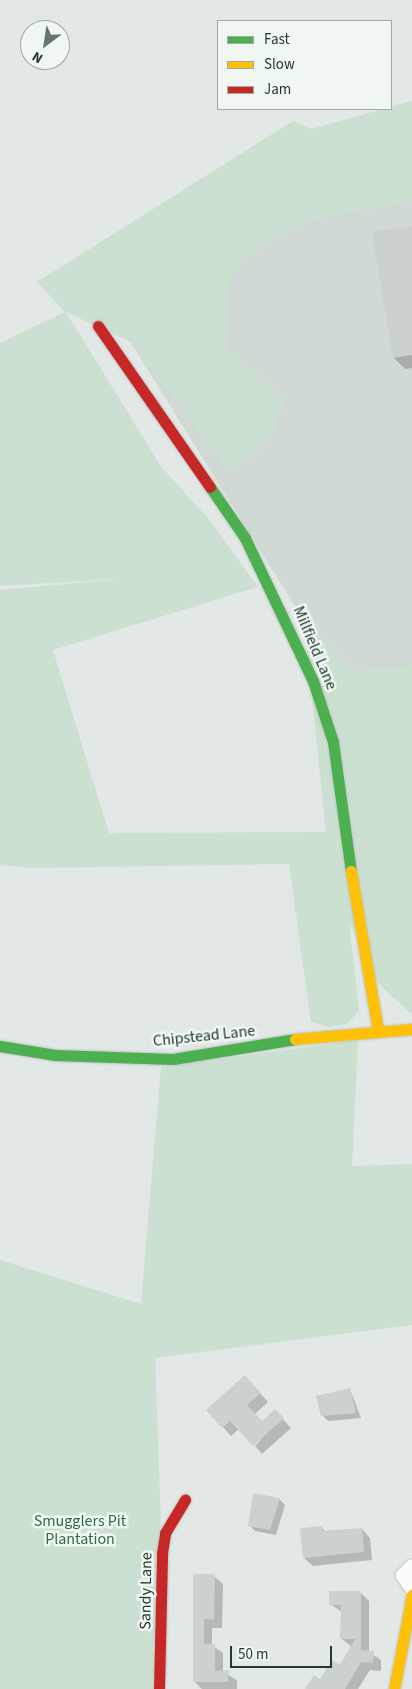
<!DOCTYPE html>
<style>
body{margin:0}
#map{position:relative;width:412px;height:1689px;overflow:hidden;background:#e2e8e5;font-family:"Source Sans 3",sans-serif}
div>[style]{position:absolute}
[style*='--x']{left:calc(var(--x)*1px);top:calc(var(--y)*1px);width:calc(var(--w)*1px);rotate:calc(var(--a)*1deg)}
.built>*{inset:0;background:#d1d9d5}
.green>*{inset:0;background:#cce0d1}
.shadow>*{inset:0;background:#0003}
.building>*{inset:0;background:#cbd1ce}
.roads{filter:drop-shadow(0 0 1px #bfc4c2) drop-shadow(0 0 1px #bfc4c2)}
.street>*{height:15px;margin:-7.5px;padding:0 7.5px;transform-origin:7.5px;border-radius:7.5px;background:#fbfcfb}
.fast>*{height:11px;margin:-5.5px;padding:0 5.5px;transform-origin:5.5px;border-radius:5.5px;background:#4caf50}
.slow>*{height:11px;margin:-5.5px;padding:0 5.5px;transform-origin:5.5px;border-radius:5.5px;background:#ffc107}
.jam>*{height:11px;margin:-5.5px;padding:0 5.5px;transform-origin:5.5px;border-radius:5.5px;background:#c62828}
span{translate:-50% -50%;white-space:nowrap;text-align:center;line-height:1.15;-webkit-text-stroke:5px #f0f7f3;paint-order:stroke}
.street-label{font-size:16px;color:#223931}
.park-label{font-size:16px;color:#2f6d41}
.legend{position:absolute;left:217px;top:20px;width:175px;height:90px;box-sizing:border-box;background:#f0f7f3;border:1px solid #9eaba5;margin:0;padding:6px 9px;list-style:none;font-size:15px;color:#223931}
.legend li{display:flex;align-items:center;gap:10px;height:25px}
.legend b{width:25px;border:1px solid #9eaba5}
.north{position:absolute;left:20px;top:20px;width:50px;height:50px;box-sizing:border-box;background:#f0f7f3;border:1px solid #9eaba5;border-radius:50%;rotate:211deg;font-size:14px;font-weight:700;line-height:20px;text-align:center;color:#223931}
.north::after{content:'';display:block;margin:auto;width:18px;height:22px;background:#657670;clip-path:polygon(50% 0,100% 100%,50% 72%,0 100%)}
.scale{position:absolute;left:230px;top:1646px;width:102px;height:22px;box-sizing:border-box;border:2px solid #223931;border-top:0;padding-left:6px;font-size:15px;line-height:18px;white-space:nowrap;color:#223931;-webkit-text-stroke:4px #f0f7f3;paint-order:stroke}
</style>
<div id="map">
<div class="built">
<i style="clip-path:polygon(412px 101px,412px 685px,333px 695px,304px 621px,79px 259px,384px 109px)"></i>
</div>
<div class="green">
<i style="clip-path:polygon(412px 101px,412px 201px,314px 219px,258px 248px,230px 274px,226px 347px,285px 400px,270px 439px,230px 473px,131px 342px,66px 312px,162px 468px,208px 518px,258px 587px,53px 650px,109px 833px,326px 832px,304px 621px,353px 671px,412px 666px,412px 1015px,375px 980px,349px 921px,359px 1011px,347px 1024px,329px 1027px,311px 1022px,289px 864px,32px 868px,0 865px,0 590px,120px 579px,0 586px,0 343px,65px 312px,37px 282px,293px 121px,311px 129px)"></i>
<i style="clip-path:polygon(358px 1040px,352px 1166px,412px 1164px,412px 1325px,155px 1358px,162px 1553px,158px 1689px,0 1689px,0 1260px,141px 1304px,161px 1067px)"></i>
</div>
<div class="shadow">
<i style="clip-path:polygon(412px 227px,412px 368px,405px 369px,394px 358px)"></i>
<i style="clip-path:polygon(253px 1386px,268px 1402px,255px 1414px,262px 1422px,275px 1411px,291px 1428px,262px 1454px,255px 1446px,271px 1428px,239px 1429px,231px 1436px,223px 1427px)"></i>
<i style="clip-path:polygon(350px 1389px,361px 1418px,328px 1421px,322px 1415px)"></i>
<i style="clip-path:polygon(279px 1499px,285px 1505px,276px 1535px,255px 1531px,249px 1525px)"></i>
<i style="clip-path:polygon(321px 1527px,326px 1532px,362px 1529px,370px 1538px,372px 1560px,313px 1566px,304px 1558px)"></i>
<i style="clip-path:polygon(195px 1575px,214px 1576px,223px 1584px,222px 1628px,212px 1628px,212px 1645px,223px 1653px,223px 1672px,237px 1680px,237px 1689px,202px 1689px,195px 1682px)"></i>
<i style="clip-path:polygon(360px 1592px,369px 1601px,369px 1652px,381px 1660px,381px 1671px,370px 1670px,358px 1689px,310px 1689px,341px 1667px,352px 1647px,342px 1639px,342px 1612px,330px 1604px)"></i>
</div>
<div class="building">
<i style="clip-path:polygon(412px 226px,412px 355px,393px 358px,372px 232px)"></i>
<i style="clip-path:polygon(245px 1375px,261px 1393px,247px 1405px,262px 1421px,275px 1409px,284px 1418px,253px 1446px,230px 1421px,222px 1428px,206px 1410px)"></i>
<i style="clip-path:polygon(350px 1388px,356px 1413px,321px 1416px,316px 1396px)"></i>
<i style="clip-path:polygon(253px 1493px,280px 1498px,270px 1530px,248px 1526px)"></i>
<i style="clip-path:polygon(322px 1526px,322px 1531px,362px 1528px,364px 1552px,303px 1558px,300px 1528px)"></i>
<i style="clip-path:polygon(193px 1574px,215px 1574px,214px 1620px,204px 1619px,204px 1644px,215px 1644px,215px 1671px,229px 1670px,228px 1682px,193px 1682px)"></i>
<i style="clip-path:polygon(329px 1591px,361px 1591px,361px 1650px,374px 1651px,373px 1663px,361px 1662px,345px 1689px,305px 1689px,314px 1675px,320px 1679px,332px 1660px,340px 1665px,355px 1639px,340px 1639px,341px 1605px,329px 1605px)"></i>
</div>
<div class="roads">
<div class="street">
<i style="--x:412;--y:1566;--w:13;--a:135"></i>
<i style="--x:403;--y:1575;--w:16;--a:55"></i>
</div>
<div class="fast">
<i style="--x:210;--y:487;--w:62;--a:55.5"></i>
<i style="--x:245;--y:538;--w:158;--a:64.6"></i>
<i style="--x:313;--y:681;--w:64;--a:71.8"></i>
<i style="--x:333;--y:742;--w:130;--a:82.1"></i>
<i style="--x:0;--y:1046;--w:56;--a:9.3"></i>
<i style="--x:55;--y:1055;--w:118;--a:1.9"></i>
<i style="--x:173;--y:1059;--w:124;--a:-9.3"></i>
</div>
<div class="slow">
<i style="--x:351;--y:871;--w:162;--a:80.4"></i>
<i style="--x:295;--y:1039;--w:117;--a:-4.9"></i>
<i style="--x:394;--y:1689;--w:96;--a:-79.2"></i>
</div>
<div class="jam">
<i style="--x:98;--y:326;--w:196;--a:55.2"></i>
<i style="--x:159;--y:1689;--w:136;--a:-88.7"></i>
<i style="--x:162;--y:1553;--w:20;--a:-81"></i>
<i style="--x:165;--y:1533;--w:39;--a:-59"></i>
</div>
</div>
<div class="street-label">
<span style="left:315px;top:648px;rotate:67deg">Millfield Lane</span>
<span style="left:204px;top:1036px;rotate:-6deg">Chipstead Lane</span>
<span style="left:146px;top:1591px;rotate:-89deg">Sandy Lane</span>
</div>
<div class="park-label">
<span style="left:80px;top:1530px">Smugglers Pit<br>Plantation</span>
</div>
<ul class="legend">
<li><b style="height:6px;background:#4caf50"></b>Fast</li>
<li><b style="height:6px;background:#ffc107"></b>Slow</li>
<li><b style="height:6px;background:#c62828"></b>Jam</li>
</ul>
<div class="north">N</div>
<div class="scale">50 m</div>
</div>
